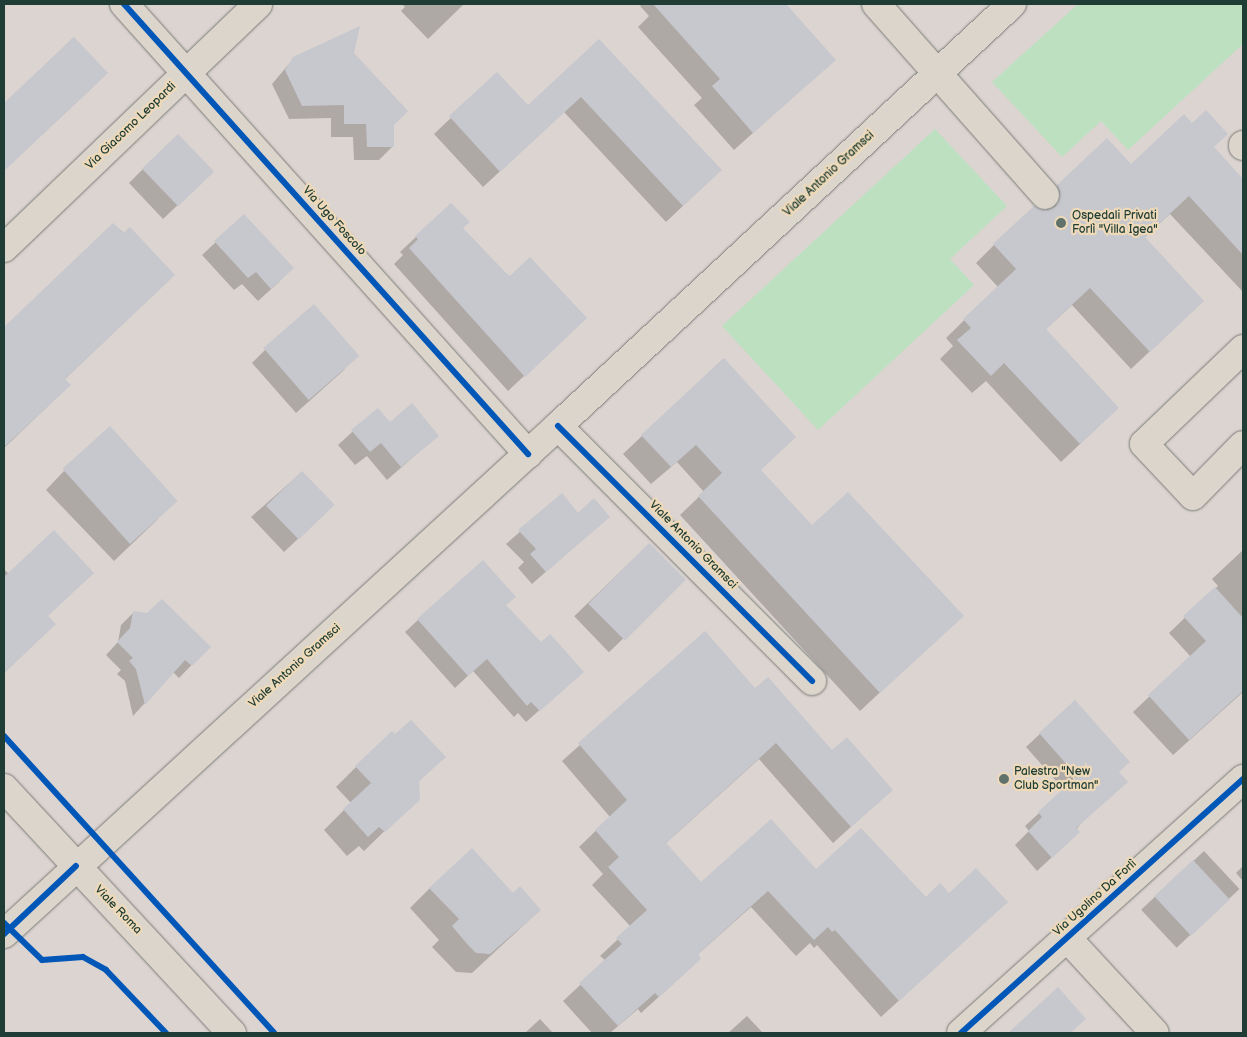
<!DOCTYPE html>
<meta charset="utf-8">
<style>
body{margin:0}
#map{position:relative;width:1247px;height:1037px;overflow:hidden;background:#dbd4d0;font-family:"Balsamiq Sans",sans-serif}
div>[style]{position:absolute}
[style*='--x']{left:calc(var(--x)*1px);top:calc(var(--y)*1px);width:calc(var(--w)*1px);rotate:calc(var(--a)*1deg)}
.green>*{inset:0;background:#bde0c1}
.shadow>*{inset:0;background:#0003;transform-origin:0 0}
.building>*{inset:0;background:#c7c7ce;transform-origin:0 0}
.roads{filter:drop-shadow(0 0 1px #797b78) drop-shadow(0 0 1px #797b78)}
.minor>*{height:28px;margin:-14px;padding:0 14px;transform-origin:14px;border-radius:14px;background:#dcd5cb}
.major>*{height:28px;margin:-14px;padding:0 14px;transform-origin:14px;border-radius:14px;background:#dcd5cb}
.cycleway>*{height:6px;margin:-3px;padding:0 3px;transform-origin:3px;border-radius:3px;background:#0057b8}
.dots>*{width:14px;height:14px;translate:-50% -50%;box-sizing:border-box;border:2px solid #eed9b8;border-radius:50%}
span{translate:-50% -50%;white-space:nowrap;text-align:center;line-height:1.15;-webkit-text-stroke:4.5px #eed9b8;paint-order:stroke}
.street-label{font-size:12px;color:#1f3d34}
.poi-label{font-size:12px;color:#1f3d34}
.left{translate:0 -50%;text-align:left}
.frame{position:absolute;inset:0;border:5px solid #1f3d34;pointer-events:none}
</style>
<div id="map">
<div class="green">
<i style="clip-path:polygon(1078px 4px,1243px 4px,1243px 44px,1128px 150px,1101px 121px,1062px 157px,992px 82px)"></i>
<i style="clip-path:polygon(935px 129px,1007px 206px,950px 259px,974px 285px,818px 430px,722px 326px)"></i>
</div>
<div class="shadow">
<i style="clip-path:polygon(402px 4px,464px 4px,428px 39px,401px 11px,405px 7px)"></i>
<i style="clip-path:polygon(642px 4px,784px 4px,834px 60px,734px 150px,694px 105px,702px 98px,638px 27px,649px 16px,640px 6px)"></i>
<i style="clip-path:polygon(73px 38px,93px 87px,4px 170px,4px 105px)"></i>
<i style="clip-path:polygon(599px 41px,704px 186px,666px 222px,564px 112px,483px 187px,434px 134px,497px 74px,528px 107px)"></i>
<i style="clip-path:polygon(353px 53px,393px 124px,393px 146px,379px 160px,354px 160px,353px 137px,331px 137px,331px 118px,289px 119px,272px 84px,294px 58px)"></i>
<i style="clip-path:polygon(1212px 147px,1243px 180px,1243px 292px,1170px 214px,1144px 238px,1184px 319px,1131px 369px,1072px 305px,1045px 330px,1099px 426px,1061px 462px,986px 381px,972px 393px,940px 359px,953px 346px,946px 338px,998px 287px,976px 263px,994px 245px,1042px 210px,1039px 204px,1058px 186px)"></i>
<i style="clip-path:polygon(143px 169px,199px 185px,163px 219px,129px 183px)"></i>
<i style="clip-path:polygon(451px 204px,462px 229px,505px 274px,570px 333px,508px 391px,394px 264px,403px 255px,400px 252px)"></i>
<i style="clip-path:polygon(244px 216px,280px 281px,258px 301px,242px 284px,234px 290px,202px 255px)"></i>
<i style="clip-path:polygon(113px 224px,174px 275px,64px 380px,70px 385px,4px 448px,4px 328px)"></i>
<i style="clip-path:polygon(265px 350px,345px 369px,296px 413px,252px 363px)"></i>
<i style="clip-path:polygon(723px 359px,760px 470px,812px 526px,962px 616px,860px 711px,680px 515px,704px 492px,677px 462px,651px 484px,623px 454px)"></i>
<i style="clip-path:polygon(377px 409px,389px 424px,437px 436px,387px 480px,367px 456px,355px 465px,338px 445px)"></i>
<i style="clip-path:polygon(64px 471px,158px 519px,114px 561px,46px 490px)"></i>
<i style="clip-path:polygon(302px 472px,320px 518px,284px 552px,251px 517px)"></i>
<i style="clip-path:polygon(562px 495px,577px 514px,608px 517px,532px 584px,518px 568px,524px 562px,506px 544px)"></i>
<i style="left:649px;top:544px;width:50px;height:104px;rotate:46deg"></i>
<i style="clip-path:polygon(1243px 550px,1243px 692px,1173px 755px,1133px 712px,1191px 657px,1169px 633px,1218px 586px,1212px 579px)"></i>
<i style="clip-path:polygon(4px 569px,55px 624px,4px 673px)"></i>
<i style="clip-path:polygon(505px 605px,569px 684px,526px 722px,518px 713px,514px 717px,473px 671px,455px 688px,405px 632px,418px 620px)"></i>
<i style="clip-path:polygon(133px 613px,209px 647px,179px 678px,173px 672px,133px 716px,125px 681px,117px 674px,121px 670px,106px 655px,118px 642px,121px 625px)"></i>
<i style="clip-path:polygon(705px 633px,755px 689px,832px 752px,892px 790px,833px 843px,759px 759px,665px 844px,701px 884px,816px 871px,926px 898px,949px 895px,1006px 902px,881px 1017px,817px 945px,814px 948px,810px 943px,796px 956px,751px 907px,697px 955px,683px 975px,641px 1013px,638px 1009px,610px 1033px,592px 1033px,563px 1001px,606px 961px,600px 956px,631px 927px,592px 885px,603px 874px,579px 847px,610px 817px,562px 761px)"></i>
<i style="clip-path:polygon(1075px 701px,1118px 772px,1065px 845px,1037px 871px,1015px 845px,1029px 831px,1025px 826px,1064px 790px,1026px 747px)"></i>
<i style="clip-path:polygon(444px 757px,418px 782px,400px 816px,364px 851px,359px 846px,347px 856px,324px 830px,351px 803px,336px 787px,356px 767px)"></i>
<i style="left:1204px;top:851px;width:52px;height:86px;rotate:47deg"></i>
<i style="clip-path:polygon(1243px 866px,1243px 881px,1236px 873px)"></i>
<i style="clip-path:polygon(430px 888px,513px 894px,540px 910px,472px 973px,456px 972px,432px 947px,439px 940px,410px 908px)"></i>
<i style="clip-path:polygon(1058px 989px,1084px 1019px,1069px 1033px,1010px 1033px)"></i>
<i style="clip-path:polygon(747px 1016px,763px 1033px,728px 1033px)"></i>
<i style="clip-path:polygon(540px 1019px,553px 1033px,525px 1033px)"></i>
</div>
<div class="building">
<i style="clip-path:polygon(653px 4px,786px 4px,836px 60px,753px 133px,712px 86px,720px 79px)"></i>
<i style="clip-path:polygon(360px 26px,354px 53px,408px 111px,394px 125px,394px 147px,367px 147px,366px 124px,344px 124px,344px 105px,302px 106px,285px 70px,293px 57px)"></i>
<i style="clip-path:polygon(74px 37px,108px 73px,4px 171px,4px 103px)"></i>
<i style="clip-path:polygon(599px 39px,722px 170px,683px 206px,581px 97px,500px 172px,449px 116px,497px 72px,528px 105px)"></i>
<i style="clip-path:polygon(1206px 110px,1228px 134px,1214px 147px,1243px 179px,1243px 255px,1189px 196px,1145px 237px,1204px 301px,1150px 352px,1090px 288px,1046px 329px,1119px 408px,1080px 444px,1004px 363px,991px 376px,957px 340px,971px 328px,963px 319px,1016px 269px,993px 244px,1034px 206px,1048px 210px,1056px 206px,1060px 192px,1057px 185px,1107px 138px,1131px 164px,1184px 114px,1192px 123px)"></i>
<i style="left:178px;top:134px;width:52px;height:50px;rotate:46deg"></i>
<i style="clip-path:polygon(451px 203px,470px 222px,463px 228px,506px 273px,510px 276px,530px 257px,587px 318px,525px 377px,409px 248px,418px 239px,415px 236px)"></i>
<i style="clip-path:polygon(244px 214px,294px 268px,271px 289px,256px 272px,248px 278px,214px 241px)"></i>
<i style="clip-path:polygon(113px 223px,123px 233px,130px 227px,175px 275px,65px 379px,71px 385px,4px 447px,4px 327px)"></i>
<i style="left:314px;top:304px;width:69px;height:67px;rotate:49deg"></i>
<i style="clip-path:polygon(724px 358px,796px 437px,761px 470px,812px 525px,848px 492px,964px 616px,880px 693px,698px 496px,722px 473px,696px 445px,671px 467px,641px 435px)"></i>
<i style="clip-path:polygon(412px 403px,439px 436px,401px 467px,381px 443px,370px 452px,351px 430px,378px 408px,390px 422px)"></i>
<i style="left:110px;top:426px;width:101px;height:64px;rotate:48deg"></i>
<i style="left:302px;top:471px;width:47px;height:50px;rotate:46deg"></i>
<i style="clip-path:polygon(562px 493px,578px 513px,594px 498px,610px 517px,546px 572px,530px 554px,536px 549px,518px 530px)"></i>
<i style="clip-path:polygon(54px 530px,94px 573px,48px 616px,56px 624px,4px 673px,4px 577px)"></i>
<i style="left:649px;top:543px;width:52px;height:86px;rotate:45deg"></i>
<i style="clip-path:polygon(483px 560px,516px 597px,506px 605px,541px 642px,550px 634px,584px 672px,540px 711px,531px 702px,527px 706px,487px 659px,468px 676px,417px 619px)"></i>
<i style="clip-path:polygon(1215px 587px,1243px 618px,1243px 691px,1189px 740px,1148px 695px,1206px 641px,1183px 616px)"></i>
<i style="clip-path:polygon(162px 599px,211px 647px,192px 666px,185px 660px,145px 705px,136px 669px,129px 661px,133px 658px,117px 642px,130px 628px,133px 611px,147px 613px)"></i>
<i style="clip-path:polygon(705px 631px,755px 688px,768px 677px,832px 750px,847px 737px,893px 790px,851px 827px,776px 743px,666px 843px,701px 882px,771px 819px,816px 869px,861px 828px,926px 897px,940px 883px,949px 893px,976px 868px,1008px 902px,899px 1001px,835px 930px,832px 932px,828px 927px,814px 940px,768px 891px,698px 954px,701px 959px,659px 997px,655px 993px,618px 1026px,579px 983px,622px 944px,616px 938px,647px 910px,608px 867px,619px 857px,595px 830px,627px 800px,578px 743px)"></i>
<i style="clip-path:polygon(1075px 700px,1130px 762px,1119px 772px,1128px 782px,1076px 828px,1080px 832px,1052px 858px,1028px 831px,1042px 817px,1038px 812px,1077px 776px,1039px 733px)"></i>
<i style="clip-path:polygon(411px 720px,446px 757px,419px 781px,420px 800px,385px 832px,379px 827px,368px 837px,343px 809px,371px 783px,355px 766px,392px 731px,395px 734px)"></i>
<i style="clip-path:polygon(472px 848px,513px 893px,520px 886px,541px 910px,490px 954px,476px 953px,468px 945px,452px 926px,459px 919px,429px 888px)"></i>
<i style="left:1193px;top:860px;width:54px;height:53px;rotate:47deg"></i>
<i style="clip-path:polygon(1058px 987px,1086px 1019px,1070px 1033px,1008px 1033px)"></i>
</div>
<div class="roads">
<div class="minor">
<i style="--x:124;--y:4;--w:605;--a:48.08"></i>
<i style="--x:876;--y:4;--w:255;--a:48.5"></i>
<i style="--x:1243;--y:145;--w:1;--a:90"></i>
<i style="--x:4;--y:248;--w:352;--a:-43.8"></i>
<i style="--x:1243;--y:349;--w:137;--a:136.2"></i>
<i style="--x:1144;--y:444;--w:71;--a:46.7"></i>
<i style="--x:1193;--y:496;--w:71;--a:-45.6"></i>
<i style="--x:558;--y:426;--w:360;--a:45.1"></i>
<i style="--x:1067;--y:938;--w:129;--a:47.2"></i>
<i style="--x:961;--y:1033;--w:380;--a:-42"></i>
</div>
<div class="major">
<i style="--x:4;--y:788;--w:335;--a:47.1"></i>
<i style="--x:4;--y:934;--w:752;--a:-42.52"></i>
<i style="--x:558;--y:426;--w:620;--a:-42.91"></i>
</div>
</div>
<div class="cycleway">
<i style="--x:124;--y:4;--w:605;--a:48.08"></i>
<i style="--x:558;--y:426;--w:360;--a:45.1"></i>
<i style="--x:4;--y:736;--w:401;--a:47.7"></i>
<i style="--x:4;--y:923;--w:53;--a:44.2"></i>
<i style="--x:42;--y:960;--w:41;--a:-4.2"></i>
<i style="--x:83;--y:957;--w:26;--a:29"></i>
<i style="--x:106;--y:970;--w:87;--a:46.4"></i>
<i style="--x:4;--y:934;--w:99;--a:-43.4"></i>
<i style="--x:961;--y:1033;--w:380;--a:-42"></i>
</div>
<div class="dots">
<i style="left:1061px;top:223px;background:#61726b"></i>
<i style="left:1004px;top:779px;background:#61726b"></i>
</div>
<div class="street-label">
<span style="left:131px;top:126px;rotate:-44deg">Via Giacomo Leopardi</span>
<span style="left:829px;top:174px;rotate:-43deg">Viale Antonio Gramsci</span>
<span style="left:334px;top:221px;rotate:48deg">Via Ugo Foscolo</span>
<span style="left:693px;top:545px;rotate:45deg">Viale Antonio Gramsci</span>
<span style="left:295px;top:666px;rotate:-42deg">Viale Antonio Gramsci</span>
<span style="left:1095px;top:898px;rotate:-42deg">Via Ugolino Da Forlì</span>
<span style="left:118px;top:910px;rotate:46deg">Viale Roma</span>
</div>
<div class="poi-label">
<span class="left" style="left:1072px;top:223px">Ospedali Privati<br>Forlì "Villa Igea"</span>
<span class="left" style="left:1014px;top:779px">Palestra "New<br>Club Sportman"</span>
</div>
<div class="frame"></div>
</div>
